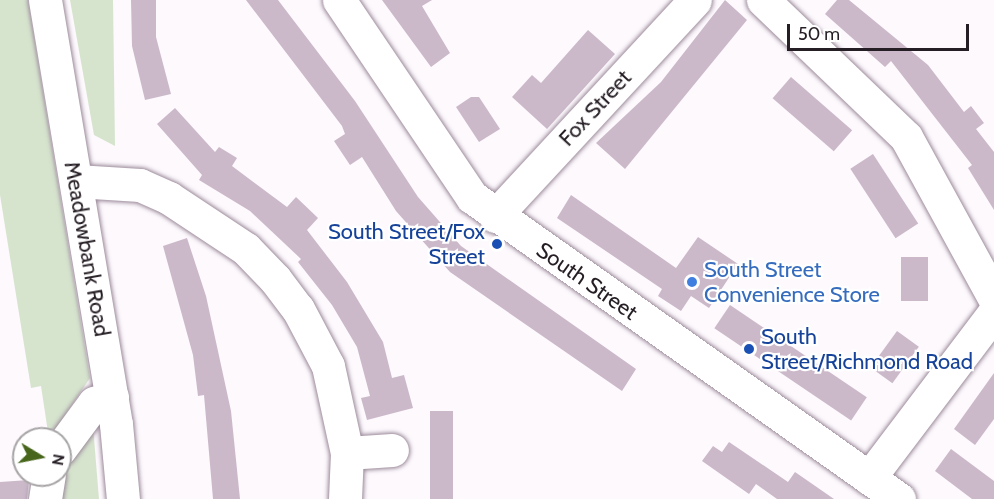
<!DOCTYPE html>
<style>
body{margin:0}
#map{position:relative;width:994px;height:499px;overflow:hidden;background:#fdf9fd;font-family:Cabin,sans-serif}
div>[style]{position:absolute}
[style*='--x']{left:calc(var(--x)*1px);top:calc(var(--y)*1px);width:calc(var(--w)*1px);rotate:calc(var(--a)*1deg)}
.green>*{inset:0;background:#d6e4ce}
.building>*{inset:0;background:#cbb9ca;transform-origin:0 0}
.roads{filter:drop-shadow(0 0 2px #9c8b9b) drop-shadow(0 0 2px #9c8b9b)}
.minor>*{height:33px;margin:-16.5px;padding:0 16.5px;transform-origin:16.5px;border-radius:16.5px;background:#fff}
.major>*{height:33px;margin:-16.5px;padding:0 16.5px;transform-origin:16.5px;border-radius:16.5px;background:#fff}
.dots>*{width:16px;height:16px;translate:-50% -50%;box-sizing:border-box;border:3px solid #fff;border-radius:50%}
span{translate:-50% -50%;white-space:nowrap;text-align:center;line-height:1.15;-webkit-text-stroke:4.5px #fff;paint-order:stroke}
.street-label{font-size:22px;color:#251e24}
.transit-label{font-size:22px;color:#164399}
.right{translate:-100% -50%;text-align:right}
.left{translate:0 -50%;text-align:left}
.shop-label{font-size:22px;color:#366cbe}
.north{position:absolute;left:12px;top:427px;width:60px;height:60px;box-sizing:border-box;background:#fff;border:2px solid #a8a5a7;border-radius:50%;rotate:100deg;font-size:16px;font-weight:700;line-height:24px;text-align:center;color:#251e24}
.north::after{content:'';display:block;margin:auto;width:21px;height:27px;background:#47661b;clip-path:polygon(50% 0,100% 100%,50% 72%,0 100%)}
.scale{position:absolute;left:787px;top:24px;width:182px;height:27px;box-sizing:border-box;border:3px solid #251e24;border-top:0;padding-left:8px;font-size:18px;line-height:21px;white-space:nowrap;color:#251e24;-webkit-text-stroke:4px #fff;paint-order:stroke}
</style>
<div id="map">
<div class="green">
<i style="clip-path:polygon(0 0,28px 0,90px 378px,49px 439px,41px 386px,31px 388px,0 195px)"></i>
<i style="clip-path:polygon(70px 0,113px 0,115px 146px,94px 135px)"></i>
<i style="clip-path:polygon(93px 426px,99px 499px,57px 499px,60px 471px)"></i>
</div>
<div class="building">
<i style="clip-path:polygon(131px 0,156px 0,156px 37px,171px 94px,145px 100px,132px 46px)"></i>
<i style="clip-path:polygon(246px 0,278px 0,355px 101px,418px 197px,461px 246px,636px 369px,622px 391px,450px 272px,396px 211px,362px 157px,350px 165px,334px 141px,345px 134px,342px 126px)"></i>
<i style="clip-path:polygon(382px 0,432px 0,422px 6px,450px 53px,431px 67px)"></i>
<i style="clip-path:polygon(725px 0,747px 20px,625px 169px,596px 143px,661px 82px)"></i>
<i style="clip-path:polygon(837px 0,849px 0,928px 65px,964px 112px,971px 106px,984px 123px,976px 129px,994px 152px,994px 210px,968px 168px,972px 165px,891px 61px,885px 67px,825px 14px)"></i>
<i style="clip-path:polygon(588px 30px,615px 54px,547px 129px,512px 97px,532px 75px,541px 83px)"></i>
<i style="left:791px;top:77px;width:81px;height:28px;rotate:41deg"></i>
<i style="clip-path:polygon(471px 97px,479px 97px,500px 129px,479px 142px,456px 107px)"></i>
<i style="clip-path:polygon(175px 108px,215px 152px,219px 147px,237px 158px,232px 166px,287px 207px,296px 197px,318px 218px,307px 230px,347px 282px,383px 342px,392px 378px,404px 375px,413px 408px,367px 420px,361px 398px,370px 396px,357px 347px,332px 305px,298px 262px,301px 259px,250px 211px,199px 180px,202px 175px,157px 124px)"></i>
<i style="left:873px;top:154px;width:83px;height:27px;rotate:57deg"></i>
<i style="clip-path:polygon(571px 195px,676px 268px,698px 237px,738px 264px,709px 308px,691px 296px,681px 311px,658px 296px,662px 289px,557px 218px)"></i>
<i style="clip-path:polygon(187px 238px,206px 296px,231px 411px,240px 499px,213px 499px,204px 395px,198px 396px,193px 355px,163px 246px)"></i>
<i style="left:928px;top:257px;width:44px;height:27px;rotate:90deg"></i>
<i style="left:730px;top:305px;width:165px;height:28px;rotate:34deg"></i>
<i style="left:897px;top:331px;width:27px;height:45px;rotate:36deg"></i>
<i style="clip-path:polygon(994px 373px,994px 419px,975px 445px,954px 429px)"></i>
<i style="left:430px;top:411px;width:23px;height:88px"></i>
<i style="clip-path:polygon(729px 442px,788px 482px,795px 472px,834px 499px,777px 499px,756px 484px,749px 494px,702px 461px,713px 446px,722px 452px)"></i>
<i style="clip-path:polygon(951px 449px,994px 481px,994px 499px,972px 499px,935px 471px)"></i>
<i style="clip-path:polygon(29px 480px,27px 499px,0 499px,0 482px)"></i>
</div>
<div class="roads">
<div class="minor">
<i style="--x:339;--y:0;--w:238;--a:56"></i>
<i style="--x:472;--y:197;--w:523;--a:35.27"></i>
<i style="--x:763;--y:0;--w:198;--a:43.8"></i>
<i style="--x:906;--y:137;--w:183;--a:61.3"></i>
<i style="--x:76;--y:181;--w:64;--a:3.6"></i>
<i style="--x:140;--y:185;--w:32;--a:24"></i>
<i style="--x:169;--y:198;--w:92;--a:33.5"></i>
<i style="--x:246;--y:249;--w:42;--a:46"></i>
<i style="--x:275;--y:279;--w:38;--a:53"></i>
<i style="--x:298;--y:309;--w:64;--a:62.2"></i>
<i style="--x:328;--y:366;--w:89;--a:77.7"></i>
<i style="--x:347;--y:453;--w:46;--a:92.5"></i>
<i style="--x:495;--y:216;--w:294;--a:-47.2"></i>
<i style="--x:60;--y:449;--w:57;--a:-53.5"></i>
<i style="--x:94;--y:403;--w:19;--a:-18"></i>
<i style="--x:347;--y:453;--w:45;--a:-3.8"></i>
<i style="--x:869;--y:478;--w:207;--a:-52.9"></i>
<i style="--x:45;--y:499;--w:24;--a:-81"></i>
</div>
<div class="major">
<i style="--x:45;--y:0;--w:430;--a:80.5"></i>
<i style="--x:116;--y:424;--w:75;--a:84.7"></i>
</div>
</div>
<div class="dots">
<i style="left:497px;top:244px;background:#1a4fb4"></i>
<i style="left:692px;top:282px;background:#3f7fe0"></i>
<i style="left:749px;top:349px;background:#1a4fb4"></i>
</div>
<div class="street-label">
<span style="left:595px;top:108px;rotate:-47deg">Fox Street</span>
<span style="left:87px;top:249px;rotate:80deg">Meadowbank Road</span>
<span style="left:587px;top:281px;rotate:35deg">South Street</span>
</div>
<div class="transit-label">
<span class="right" style="left:485px;top:244px">South Street/Fox<br>Street</span>
<span class="left" style="left:761px;top:349px">South<br>Street/Richmond Road</span>
</div>
<div class="shop-label">
<span class="left" style="left:704px;top:282px">South Street<br>Convenience Store</span>
</div>
<div class="north">N</div>
<div class="scale">50 m</div>
</div>
